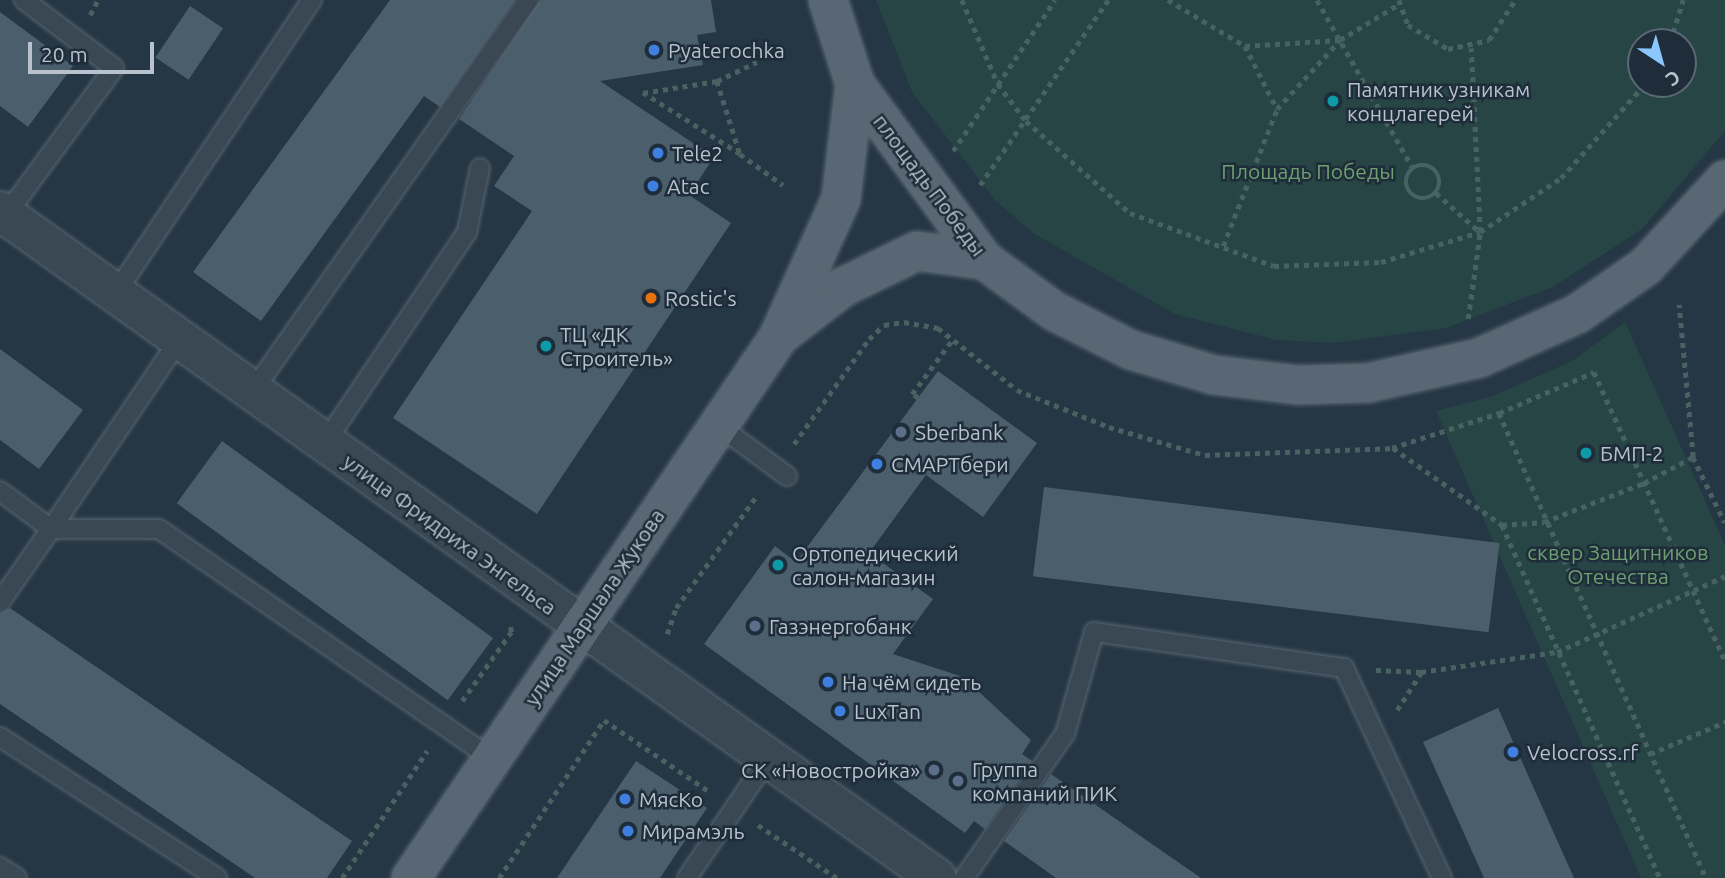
<!DOCTYPE html>
<meta charset="utf-8">
<style>
body{margin:0}
#map{position:relative;width:1725px;height:878px;overflow:hidden;background:#253644;font-family:Ubuntu,sans-serif}
div>[style]{position:absolute}
[style*='--x']{left:calc(var(--x)*1px);top:calc(var(--y)*1px);width:calc(var(--w)*1px);rotate:calc(var(--a)*1deg)}
.green>*{inset:0;background:#274544}
.building>*{inset:0;background:#4b5e6c;transform-origin:0 0}
.path>*{height:4.5px;margin-top:-2.25px;transform-origin:0;background:repeating-linear-gradient(90deg,#486262 0 5px,transparent 0 10px)}
.path>.ring{margin:-2.25px;padding:0;box-sizing:content-box;background:none;border:4.5px solid #486262;border-radius:50%}
.roads{filter:drop-shadow(0 0 2px #586570) drop-shadow(0 0 2px #586570)}
.service>*{height:18px;margin:-9px;padding:0 9px;transform-origin:9px;border-radius:9px;background:#3a4853}
.tertiary>*{height:38px;margin:-19px;padding:0 19px;transform-origin:19px;border-radius:19px;background:#3a4853}
.primary>*{height:38px;margin:-19px;padding:0 19px;transform-origin:19px;border-radius:19px;background:#586773}
.dots>*{width:19px;height:19px;translate:-50% -50%;box-sizing:border-box;border:4px solid #1e2d39;border-radius:50%}
span{translate:-50% -50%;white-space:nowrap;text-align:center;line-height:1.15;-webkit-text-stroke:5px #1e2d39;paint-order:stroke}
.poi-label{font-size:21px;color:#b7c2cd}
.left{translate:0 -50%;text-align:left}
.right{translate:-100% -50%;text-align:right}
.park-label{font-size:21px;color:#6d9f71}
.street-label{font-size:21px;color:#b7c2cd}
.north{position:absolute;left:1627px;top:28px;width:70px;height:70px;box-sizing:border-box;background:#1e2d39;border:2px solid #5b6974;border-radius:50%;rotate:144deg;font-size:19px;font-weight:700;line-height:28px;text-align:center;color:#b7c2cd}
.north::after{content:'';display:block;margin:auto;width:24px;height:32px;background:#8bc7fe;clip-path:polygon(50% 0,100% 100%,50% 72%,0 100%)}
.scale{position:absolute;left:28px;top:42px;width:126px;height:32px;box-sizing:border-box;border:4px solid #b7c2cd;border-top:0;padding-left:9px;font-size:21px;line-height:24px;white-space:nowrap;color:#b7c2cd;-webkit-text-stroke:5px #1e2d39;paint-order:stroke}
</style>
<div id="map">
<div class="green">
<i style="clip-path:polygon(evenodd,876px 0,1725px 0,1725px 131px,1642px 229px,1553px 287px,1446px 328px,1333px 343px,1276px 340px,1175px 314px,1033px 233px,995px 200px,912px 92px,876px 0,1683px 42px,1683px 84px,1641px 84px,1641px 42px,1683px 42px)"></i>
<i style="clip-path:polygon(1625px 322px,1725px 545px,1725px 878px,1641px 878px,1436px 411px,1493px 396px,1572px 361px)"></i>
</div>
<div class="building">
<i style="clip-path:polygon(390px 0,515px 0,440px 107px,424px 96px,261px 321px,193px 272px)"></i>
<i style="clip-path:polygon(540px 0,711px 0,716px 32px,697px 35px,703px 65px,600px 81px,714px 157px,689px 195px,731px 223px,537px 514px,393px 418px,532px 211px,494px 186px,514px 156px,459px 119px)"></i>
<i style="left:190px;top:6px;width:40px;height:62px;rotate:34deg"></i>
<i style="clip-path:polygon(0 12px,73px 66px,28px 127px,0 106px)"></i>
<i style="clip-path:polygon(0 349px,83px 410px,39px 469px,0 440px)"></i>
<i style="clip-path:polygon(938px 371px,1037px 443px,983px 517px,926px 475px,869px 553px,933px 599px,893px 654px,963px 677px,1031px 740px,1022px 754px,1032px 761px,985px 829px,974px 821px,965px 833px,704px 644px,775px 546px,796px 562px)"></i>
<i style="left:222px;top:441px;width:335px;height:77px;rotate:36deg"></i>
<i style="left:1044px;top:487px;width:459px;height:90px;rotate:7deg"></i>
<i style="clip-path:polygon(10px 608px,352px 841px,327px 878px,255px 878px,0 704px,0 613px)"></i>
<i style="clip-path:polygon(1498px 708px,1574px 878px,1484px 878px,1423px 742px)"></i>
<i style="clip-path:polygon(636px 761px,707px 808px,660px 878px,557px 878px)"></i>
<i style="clip-path:polygon(1051px 774px,1201px 878px,1056px 878px,1004px 841px)"></i>
</div>
<div class="path">
<i style="--x:962;--y:0;--w:91;--a:66.8"></i>
<i style="--x:998;--y:84;--w:46;--a:52.9"></i>
<i style="--x:1026;--y:121;--w:139;--a:41.5"></i>
<i style="--x:1130;--y:213;--w:153;--a:20.2"></i>
<i style="--x:1274;--y:266;--w:107;--a:-2.1"></i>
<i style="--x:1381;--y:262;--w:103;--a:-16.9"></i>
<i style="--x:1480;--y:232;--w:97;--a:-33.7"></i>
<i style="--x:1561;--y:178;--w:126;--a:-48.2"></i>
<i style="--x:1168;--y:0;--w:90;--a:30.9"></i>
<i style="--x:1245;--y:46;--w:71;--a:63.1"></i>
<i style="--x:1317;--y:0;--w:193;--a:60.3"></i>
<i style="--x:1399;--y:0;--w:27;--a:70"></i>
<i style="--x:1408;--y:25;--w:47;--a:31"></i>
<i style="--x:1448;--y:49;--w:42;--a:-12.4"></i>
<i style="--x:1489;--y:40;--w:48;--a:-57"></i>
<i style="--x:90;--y:15;--w:17;--a:-62"></i>
<i style="--x:1670;--y:42;--w:44;--a:-72.8"></i>
<i style="--x:1245;--y:46;--w:94;--a:-3.7"></i>
<i style="--x:717;--y:81;--w:77;--a:72.5"></i>
<i style="--x:740;--y:154;--w:115;--a:-147.8"></i>
<i style="--x:643;--y:93;--w:75;--a:-9.2"></i>
<i style="--x:717;--y:81;--w:44;--a:-25.4"></i>
<i style="--x:953;--y:151;--w:182;--a:-56"></i>
<i style="--x:740;--y:154;--w:53;--a:35.8"></i>
<i class="ring" style="left:1406px;top:165px;width:29.5px;height:29.5px"></i>
<i style="--x:980;--y:185;--w:225;--a:-55.3"></i>
<i style="--x:1436;--y:193;--w:59;--a:41.6"></i>
<i style="--x:1223;--y:246;--w:147;--a:-68.5"></i>
<i style="--x:1277;--y:109;--w:93;--a:-47.6"></i>
<i style="--x:1340;--y:40;--w:69;--a:-31.4"></i>
<i style="--x:1468;--y:319;--w:88;--a:-82.1"></i>
<i style="--x:1480;--y:232;--w:184;--a:-92.8"></i>
<i style="--x:918;--y:398;--w:7;--a:-146"></i>
<i style="--x:912;--y:394;--w:69;--a:-53.3"></i>
<i style="--x:1499;--y:413;--w:509;--a:66"></i>
<i style="--x:794;--y:444;--w:129;--a:-54.5"></i>
<i style="--x:869;--y:339;--w:21;--a:-43"></i>
<i style="--x:884;--y:325;--w:20;--a:-9"></i>
<i style="--x:904;--y:322;--w:35;--a:10"></i>
<i style="--x:938;--y:328;--w:100;--a:38.1"></i>
<i style="--x:1017;--y:390;--w:99;--a:21.9"></i>
<i style="--x:1109;--y:427;--w:100;--a:16.3"></i>
<i style="--x:1205;--y:455;--w:187;--a:-2.1"></i>
<i style="--x:1392;--y:448;--w:113;--a:-18.1"></i>
<i style="--x:1499;--y:413;--w:103;--a:-23.3"></i>
<i style="--x:1594;--y:372;--w:317;--a:65.6"></i>
<i style="--x:1393;--y:448;--w:133;--a:35.2"></i>
<i style="--x:1502;--y:525;--w:42;--a:-4.1"></i>
<i style="--x:1544;--y:522;--w:107;--a:-21.3"></i>
<i style="--x:1644;--y:483;--w:55;--a:-28"></i>
<i style="--x:1693;--y:457;--w:153;--a:-95.3"></i>
<i style="--x:1693;--y:457;--w:73;--a:64.1"></i>
<i style="--x:1502;--y:525;--w:387;--a:65.9"></i>
<i style="--x:667;--y:634;--w:28;--a:-71"></i>
<i style="--x:676;--y:608;--w:140;--a:-54.3"></i>
<i style="--x:1376;--y:670;--w:45;--a:2.5"></i>
<i style="--x:1421;--y:672;--w:137;--a:-8.4"></i>
<i style="--x:1557;--y:652;--w:184;--a:-24.3"></i>
<i style="--x:462;--y:701;--w:85;--a:-54.6"></i>
<i style="--x:511;--y:632;--w:8;--a:-97"></i>
<i style="--x:1397;--y:710;--w:44;--a:-57"></i>
<i style="--x:1650;--y:754;--w:82;--a:-23.1"></i>
<i style="--x:758;--y:825;--w:95;--a:33.9"></i>
<i style="--x:342;--y:878;--w:153;--a:-56.2"></i>
<i style="--x:499;--y:878;--w:190;--a:-56.4"></i>
<i style="--x:604;--y:720;--w:128;--a:34.2"></i>
</div>
<div class="roads">
<div class="service">
<i style="--x:6;--y:215;--w:182;--a:-53.7"></i>
<i style="--x:114;--y:68;--w:113;--a:-142.9"></i>
<i style="--x:115;--y:294;--w:354;--a:-56.2"></i>
<i style="--x:252;--y:392;--w:480;--a:-54.8"></i>
<i style="--x:718;--y:425;--w:86;--a:36.5"></i>
<i style="--x:324;--y:444;--w:256;--a:-56"></i>
<i style="--x:467;--y:232;--w:65;--a:-78.5"></i>
<i style="--x:0;--y:491;--w:64;--a:36.7"></i>
<i style="--x:51;--y:529;--w:228;--a:-55.9"></i>
<i style="--x:0;--y:602;--w:89;--a:-55.1"></i>
<i style="--x:51;--y:529;--w:108;--a:0"></i>
<i style="--x:159;--y:529;--w:405;--a:34.6"></i>
<i style="--x:0;--y:737;--w:259;--a:33"></i>
<i style="--x:0;--y:867;--w:20;--a:33"></i>
<i style="--x:687;--y:878;--w:144;--a:-55.8"></i>
<i style="--x:964;--y:878;--w:176;--a:-55"></i>
<i style="--x:1065;--y:734;--w:106;--a:-74.1"></i>
<i style="--x:1094;--y:632;--w:253;--a:8.2"></i>
<i style="--x:1344;--y:668;--w:232;--a:65"></i>
</div>
<div class="tertiary">
<i style="--x:0;--y:211;--w:1150;--a:35.45"></i>
</div>
<div class="primary">
<i style="--x:828;--y:0;--w:88;--a:72.2"></i>
<i style="--x:855;--y:84;--w:218;--a:53.8"></i>
<i style="--x:984;--y:260;--w:87;--a:36.1"></i>
<i style="--x:1054;--y:311;--w:86;--a:26.9"></i>
<i style="--x:1131;--y:350;--w:87;--a:16.8"></i>
<i style="--x:1214;--y:375;--w:86;--a:6.7"></i>
<i style="--x:1299;--y:385;--w:69;--a:-1.7"></i>
<i style="--x:1368;--y:383;--w:114;--a:-12.7"></i>
<i style="--x:1479;--y:358;--w:107;--a:-24.2"></i>
<i style="--x:1577;--y:314;--w:84;--a:-34.8"></i>
<i style="--x:1646;--y:266;--w:117;--a:-47.4"></i>
<i style="--x:782;--y:334;--w:77;--a:-37.6"></i>
<i style="--x:843;--y:287;--w:82;--a:-25.9"></i>
<i style="--x:917;--y:251;--w:68;--a:7.7"></i>
<i style="--x:411;--y:878;--w:653;--a:-55.8"></i>
<i style="--x:778;--y:338;--w:153;--a:-65.6"></i>
<i style="--x:841;--y:199;--w:116;--a:-83.1"></i>
</div>
</div>
<div class="dots">
<i style="left:654px;top:50px;background:#3f7fe0"></i>
<i style="left:1333px;top:101px;background:#0f9aa8"></i>
<i style="left:658px;top:153px;background:#3f7fe0"></i>
<i style="left:653px;top:186px;background:#3f7fe0"></i>
<i style="left:651px;top:298px;background:#e8710a"></i>
<i style="left:546px;top:346px;background:#0f9aa8"></i>
<i style="left:901px;top:432px;background:#5c6f8a"></i>
<i style="left:1586px;top:453px;background:#0f9aa8"></i>
<i style="left:877px;top:464px;background:#3f7fe0"></i>
<i style="left:778px;top:565px;background:#0f9aa8"></i>
<i style="left:755px;top:626px;background:#5c6f8a"></i>
<i style="left:828px;top:682px;background:#3f7fe0"></i>
<i style="left:840px;top:711px;background:#3f7fe0"></i>
<i style="left:1513px;top:752px;background:#3f7fe0"></i>
<i style="left:934px;top:770px;background:#5c6f8a"></i>
<i style="left:958px;top:781px;background:#5c6f8a"></i>
<i style="left:625px;top:799px;background:#3f7fe0"></i>
<i style="left:628px;top:831px;background:#3f7fe0"></i>
</div>
<div class="poi-label">
<span class="left" style="left:668px;top:50px">Pyaterochka</span>
<span class="left" style="left:1347px;top:101px">Памятник узникам<br>концлагерей</span>
<span class="left" style="left:672px;top:153px">Tele2</span>
<span class="left" style="left:667px;top:186px">Atac</span>
<span class="left" style="left:665px;top:298px">Rostic's</span>
<span class="left" style="left:560px;top:346px">ТЦ «ДК<br>Строитель»</span>
<span class="left" style="left:915px;top:432px">Sberbank</span>
<span class="left" style="left:1600px;top:453px">БМП-2</span>
<span class="left" style="left:891px;top:464px">СМАРТбери</span>
<span class="left" style="left:792px;top:565px">Ортопедический<br>салон-магазин</span>
<span class="left" style="left:769px;top:626px">Газэнергобанк</span>
<span class="left" style="left:842px;top:682px">На чём сидеть</span>
<span class="left" style="left:854px;top:711px">LuxTan</span>
<span class="left" style="left:1527px;top:752px">Velocross.rf</span>
<span class="left" style="left:972px;top:781px">Группа<br>компаний ПИК</span>
<span class="right" style="left:920px;top:770px">СК «Новостройка»</span>
<span class="left" style="left:639px;top:799px">МясКо</span>
<span class="left" style="left:642px;top:831px">Мирамэль</span>
</div>
<div class="park-label">
<span style="left:1308px;top:171px">Площадь Победы</span>
<span style="left:1618px;top:564px">сквер Защитников<br>Отечества</span>
</div>
<div class="street-label">
<span style="left:930px;top:185px;rotate:53deg">площадь Победы</span>
<span style="left:450px;top:534px;rotate:36deg">улица Фридриха Энгельса</span>
<span style="left:594px;top:607px;rotate:-56deg">улица Маршала Жукова</span>
</div>
<div class="north">С</div>
<div class="scale">20 m</div>
</div>
